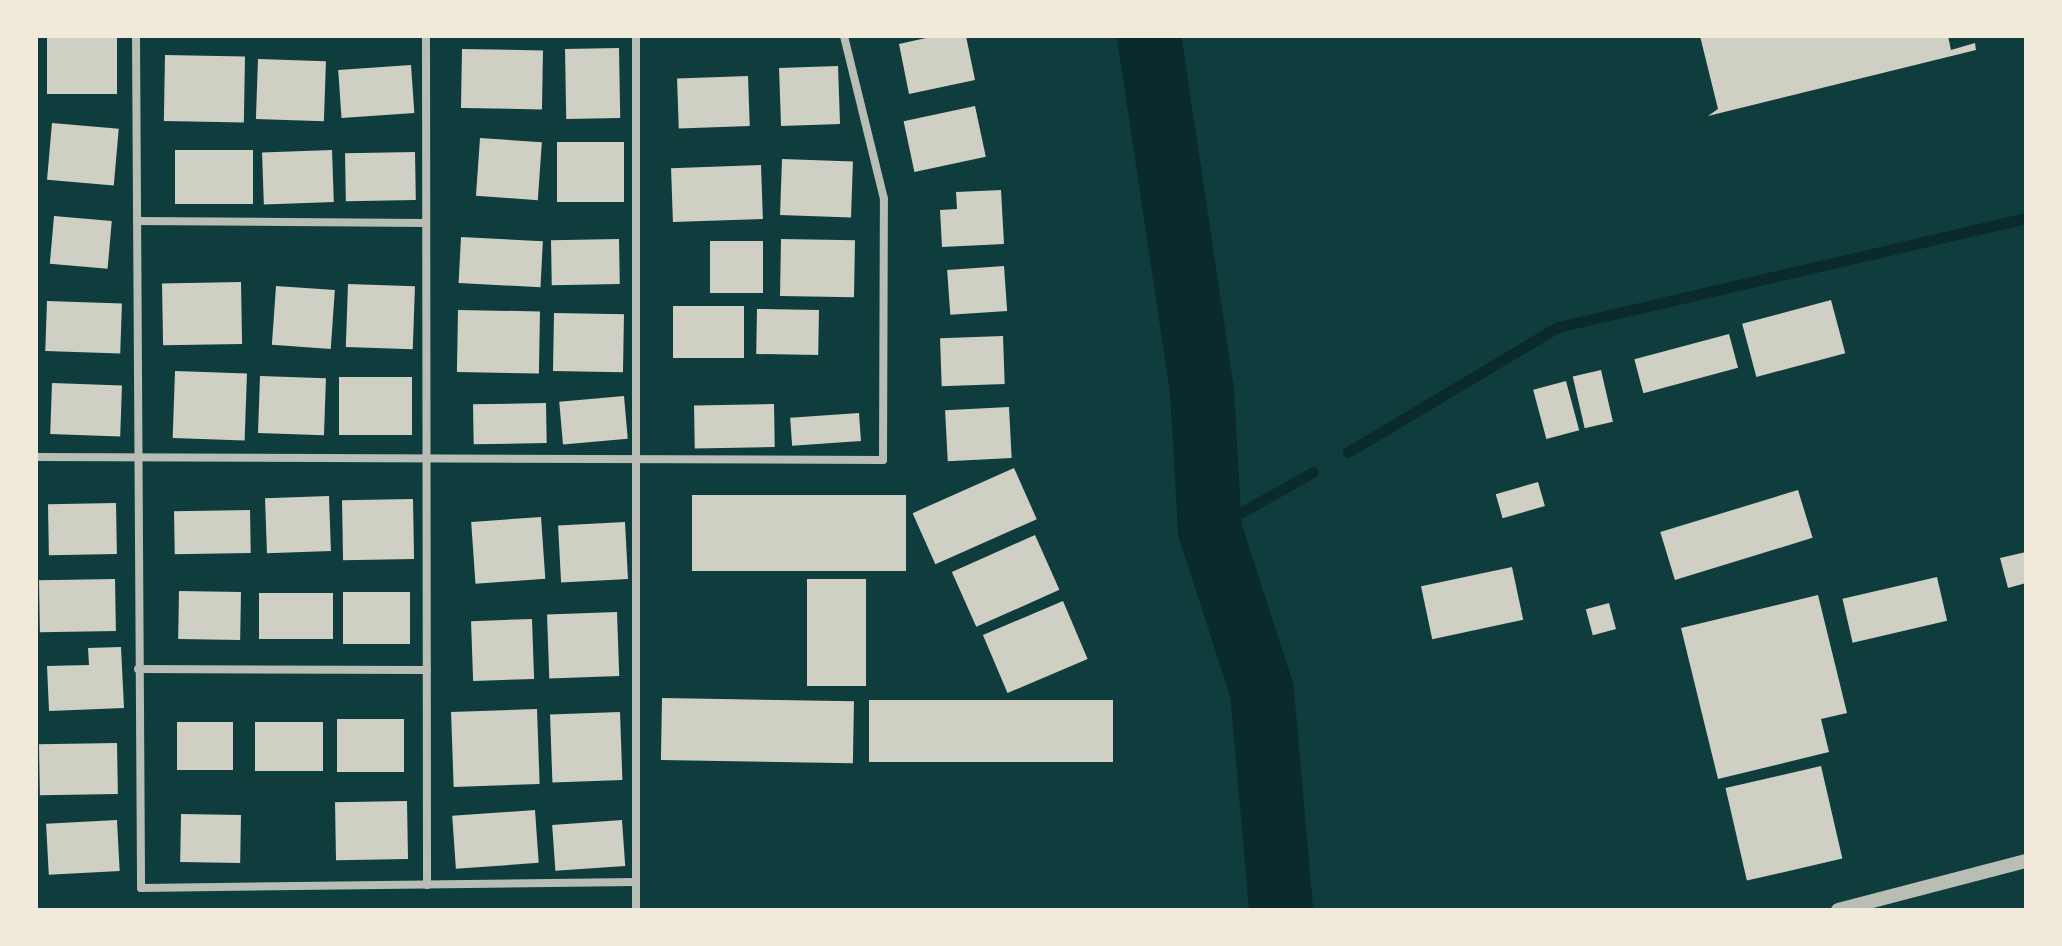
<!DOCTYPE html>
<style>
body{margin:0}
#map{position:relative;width:2062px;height:946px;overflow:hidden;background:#0f3d3e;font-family:"IBM Plex Sans",sans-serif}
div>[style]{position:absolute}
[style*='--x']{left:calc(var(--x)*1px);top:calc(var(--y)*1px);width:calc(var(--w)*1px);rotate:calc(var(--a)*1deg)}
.stream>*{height:11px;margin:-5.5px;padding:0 5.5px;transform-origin:5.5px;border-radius:5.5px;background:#0a2a2b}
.river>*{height:64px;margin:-32px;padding:0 32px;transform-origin:32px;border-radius:32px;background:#0a2a2b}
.building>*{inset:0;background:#cfcfc3;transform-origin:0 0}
.minor>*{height:8px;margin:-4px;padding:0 4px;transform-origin:4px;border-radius:4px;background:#b8beb3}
.tertiary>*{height:14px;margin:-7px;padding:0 7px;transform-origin:7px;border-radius:7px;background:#b8beb3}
span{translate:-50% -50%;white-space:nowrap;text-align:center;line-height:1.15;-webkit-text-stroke:6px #f1e9da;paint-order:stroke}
.frame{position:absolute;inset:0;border:38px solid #f1e9da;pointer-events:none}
</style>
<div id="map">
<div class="stream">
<i style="--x:1151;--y:52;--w:24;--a:-42"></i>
<i style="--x:1348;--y:452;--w:244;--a:-30.8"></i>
<i style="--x:1558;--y:327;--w:481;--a:-13.1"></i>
<i style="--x:1210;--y:530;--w:118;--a:-29.4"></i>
</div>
<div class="river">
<i style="--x:1149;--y:36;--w:360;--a:81.5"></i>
<i style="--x:1202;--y:392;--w:138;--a:86.7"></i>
<i style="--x:1210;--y:530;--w:169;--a:72.1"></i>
<i style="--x:1262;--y:691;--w:220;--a:85"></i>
</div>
<div class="building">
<i style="left:47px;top:36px;width:70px;height:58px"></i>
<i style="clip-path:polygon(935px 36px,966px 36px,975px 80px,909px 94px,899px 44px)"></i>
<i style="clip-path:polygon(1700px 36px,1948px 36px,1951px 50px,1975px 43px,1976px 50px,1708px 116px,1718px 109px)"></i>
<i style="left:619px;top:48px;width:70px;height:54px;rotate:89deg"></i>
<i style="left:462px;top:49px;width:81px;height:59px;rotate:1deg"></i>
<i style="left:165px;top:55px;width:80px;height:66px;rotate:1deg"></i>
<i style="left:258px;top:59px;width:68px;height:60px;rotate:2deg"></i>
<i style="left:411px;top:65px;width:48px;height:73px;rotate:86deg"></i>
<i style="left:838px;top:66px;width:58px;height:59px;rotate:88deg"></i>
<i style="left:748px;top:76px;width:50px;height:71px;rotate:88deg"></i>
<i style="left:975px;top:106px;width:52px;height:73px;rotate:78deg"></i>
<i style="left:52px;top:123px;width:67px;height:57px;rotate:5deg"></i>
<i style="left:480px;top:138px;width:62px;height:58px;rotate:4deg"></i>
<i style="left:557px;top:142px;width:67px;height:60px"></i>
<i style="left:175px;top:150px;width:78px;height:54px"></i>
<i style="left:332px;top:150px;width:52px;height:70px;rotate:88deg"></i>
<i style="left:415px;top:152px;width:48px;height:70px;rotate:89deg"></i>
<i style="left:782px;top:159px;width:71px;height:56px;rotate:2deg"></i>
<i style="left:761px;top:165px;width:54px;height:90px;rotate:88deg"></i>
<i style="clip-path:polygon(1001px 190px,1004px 244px,942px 247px,940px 210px,957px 209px,956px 192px)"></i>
<i style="left:54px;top:216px;width:58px;height:48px;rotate:5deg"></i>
<i style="left:461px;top:237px;width:82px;height:46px;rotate:3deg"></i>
<i style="left:619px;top:239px;width:45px;height:68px;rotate:89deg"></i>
<i style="left:781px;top:239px;width:74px;height:57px;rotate:1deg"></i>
<i style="left:710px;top:241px;width:53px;height:52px"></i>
<i style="left:1004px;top:266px;width:45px;height:57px;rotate:86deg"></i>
<i style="left:241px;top:282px;width:62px;height:79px;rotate:89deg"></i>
<i style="left:348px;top:284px;width:67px;height:63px;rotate:2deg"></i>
<i style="left:276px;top:286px;width:59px;height:59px;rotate:4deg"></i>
<i style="left:1831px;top:300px;width:55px;height:92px;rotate:75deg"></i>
<i style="left:47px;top:301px;width:75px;height:50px;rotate:2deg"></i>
<i style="left:673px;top:306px;width:71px;height:52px"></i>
<i style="left:757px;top:309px;width:62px;height:45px;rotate:1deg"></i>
<i style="left:458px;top:310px;width:82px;height:62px;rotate:1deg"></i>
<i style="left:554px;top:313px;width:70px;height:58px;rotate:1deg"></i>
<i style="left:1729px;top:334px;width:35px;height:98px;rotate:75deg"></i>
<i style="left:1003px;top:336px;width:48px;height:63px;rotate:88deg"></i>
<i style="left:1601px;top:370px;width:53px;height:29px;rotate:77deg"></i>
<i style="left:175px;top:371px;width:72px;height:67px;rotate:2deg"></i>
<i style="left:260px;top:376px;width:66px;height:57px;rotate:2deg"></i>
<i style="left:339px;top:377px;width:73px;height:58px"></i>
<i style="left:1566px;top:381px;width:51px;height:34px;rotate:75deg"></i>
<i style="left:52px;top:383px;width:70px;height:51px;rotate:2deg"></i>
<i style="left:624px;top:396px;width:43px;height:65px;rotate:85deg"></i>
<i style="left:546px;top:403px;width:40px;height:73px;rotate:89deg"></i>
<i style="left:774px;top:404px;width:43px;height:80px;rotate:89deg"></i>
<i style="left:1009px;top:407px;width:51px;height:64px;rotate:87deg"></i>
<i style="left:859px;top:413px;width:28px;height:69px;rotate:86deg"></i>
<i style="left:1014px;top:468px;width:56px;height:111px;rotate:66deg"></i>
<i style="left:1538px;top:482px;width:25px;height:44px;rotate:74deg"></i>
<i style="left:1798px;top:490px;width:50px;height:144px;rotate:73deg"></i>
<i style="left:906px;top:495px;width:76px;height:214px;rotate:90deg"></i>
<i style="left:329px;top:496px;width:55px;height:64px;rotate:88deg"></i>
<i style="left:413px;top:499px;width:60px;height:71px;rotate:89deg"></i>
<i style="left:116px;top:503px;width:51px;height:68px;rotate:89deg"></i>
<i style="left:250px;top:510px;width:43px;height:76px;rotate:89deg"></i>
<i style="left:541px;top:517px;width:62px;height:70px;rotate:86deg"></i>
<i style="left:625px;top:522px;width:57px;height:67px;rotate:87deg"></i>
<i style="left:1035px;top:535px;width:60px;height:91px;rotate:66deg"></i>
<i style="clip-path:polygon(2026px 552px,2026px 583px,2008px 588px,2000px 558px)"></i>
<i style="left:1512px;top:567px;width:54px;height:93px;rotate:78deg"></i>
<i style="left:1937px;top:577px;width:45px;height:97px;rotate:77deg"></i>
<i style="left:115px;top:579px;width:52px;height:76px;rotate:89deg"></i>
<i style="left:807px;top:579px;width:59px;height:107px"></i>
<i style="left:179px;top:591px;width:62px;height:48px;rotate:1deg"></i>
<i style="left:410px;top:592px;width:52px;height:67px;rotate:90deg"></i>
<i style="left:259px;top:593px;width:74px;height:46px"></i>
<i style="clip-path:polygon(1818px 595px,1847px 713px,1821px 719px,1829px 752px,1718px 779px,1681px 628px)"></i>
<i style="left:1063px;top:601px;width:63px;height:87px;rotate:67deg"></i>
<i style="left:1609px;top:603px;width:27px;height:24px;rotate:75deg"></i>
<i style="left:617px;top:612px;width:64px;height:70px;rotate:88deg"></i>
<i style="left:532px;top:619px;width:60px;height:61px;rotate:88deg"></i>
<i style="clip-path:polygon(121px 647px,124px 708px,49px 711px,47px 666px,89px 665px,88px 648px)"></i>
<i style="left:662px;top:698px;width:192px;height:62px;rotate:1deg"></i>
<i style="left:1113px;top:700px;width:62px;height:244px;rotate:90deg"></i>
<i style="left:537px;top:709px;width:75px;height:86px;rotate:88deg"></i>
<i style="left:620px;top:712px;width:68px;height:70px;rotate:88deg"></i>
<i style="left:337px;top:719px;width:67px;height:53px"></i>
<i style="left:177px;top:722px;width:56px;height:48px"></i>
<i style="left:255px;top:722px;width:68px;height:49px"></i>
<i style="left:117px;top:743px;width:51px;height:78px;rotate:89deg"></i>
<i style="left:1821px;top:766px;width:95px;height:98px;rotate:77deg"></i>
<i style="left:407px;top:801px;width:58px;height:72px;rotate:89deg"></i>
<i style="left:535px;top:810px;width:53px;height:83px;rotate:86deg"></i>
<i style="left:181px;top:814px;width:60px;height:48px;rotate:1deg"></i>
<i style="left:117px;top:820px;width:51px;height:71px;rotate:87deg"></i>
<i style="left:622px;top:820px;width:46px;height:70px;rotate:86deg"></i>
</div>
<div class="minor">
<i style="--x:136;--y:36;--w:852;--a:89.66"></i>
<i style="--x:141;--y:888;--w:494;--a:-0.7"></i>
<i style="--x:426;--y:36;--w:849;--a:89.93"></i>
<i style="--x:137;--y:221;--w:289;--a:0.4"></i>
<i style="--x:36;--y:457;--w:847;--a:0.2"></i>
<i style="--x:883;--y:460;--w:261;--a:-89.8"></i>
<i style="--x:884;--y:199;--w:168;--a:-103.8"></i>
<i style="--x:138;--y:669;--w:289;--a:0.2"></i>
<i style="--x:636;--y:910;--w:874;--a:-90"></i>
</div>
<div class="tertiary">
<i style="--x:1838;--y:910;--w:194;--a:-14.6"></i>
</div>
<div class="frame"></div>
</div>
